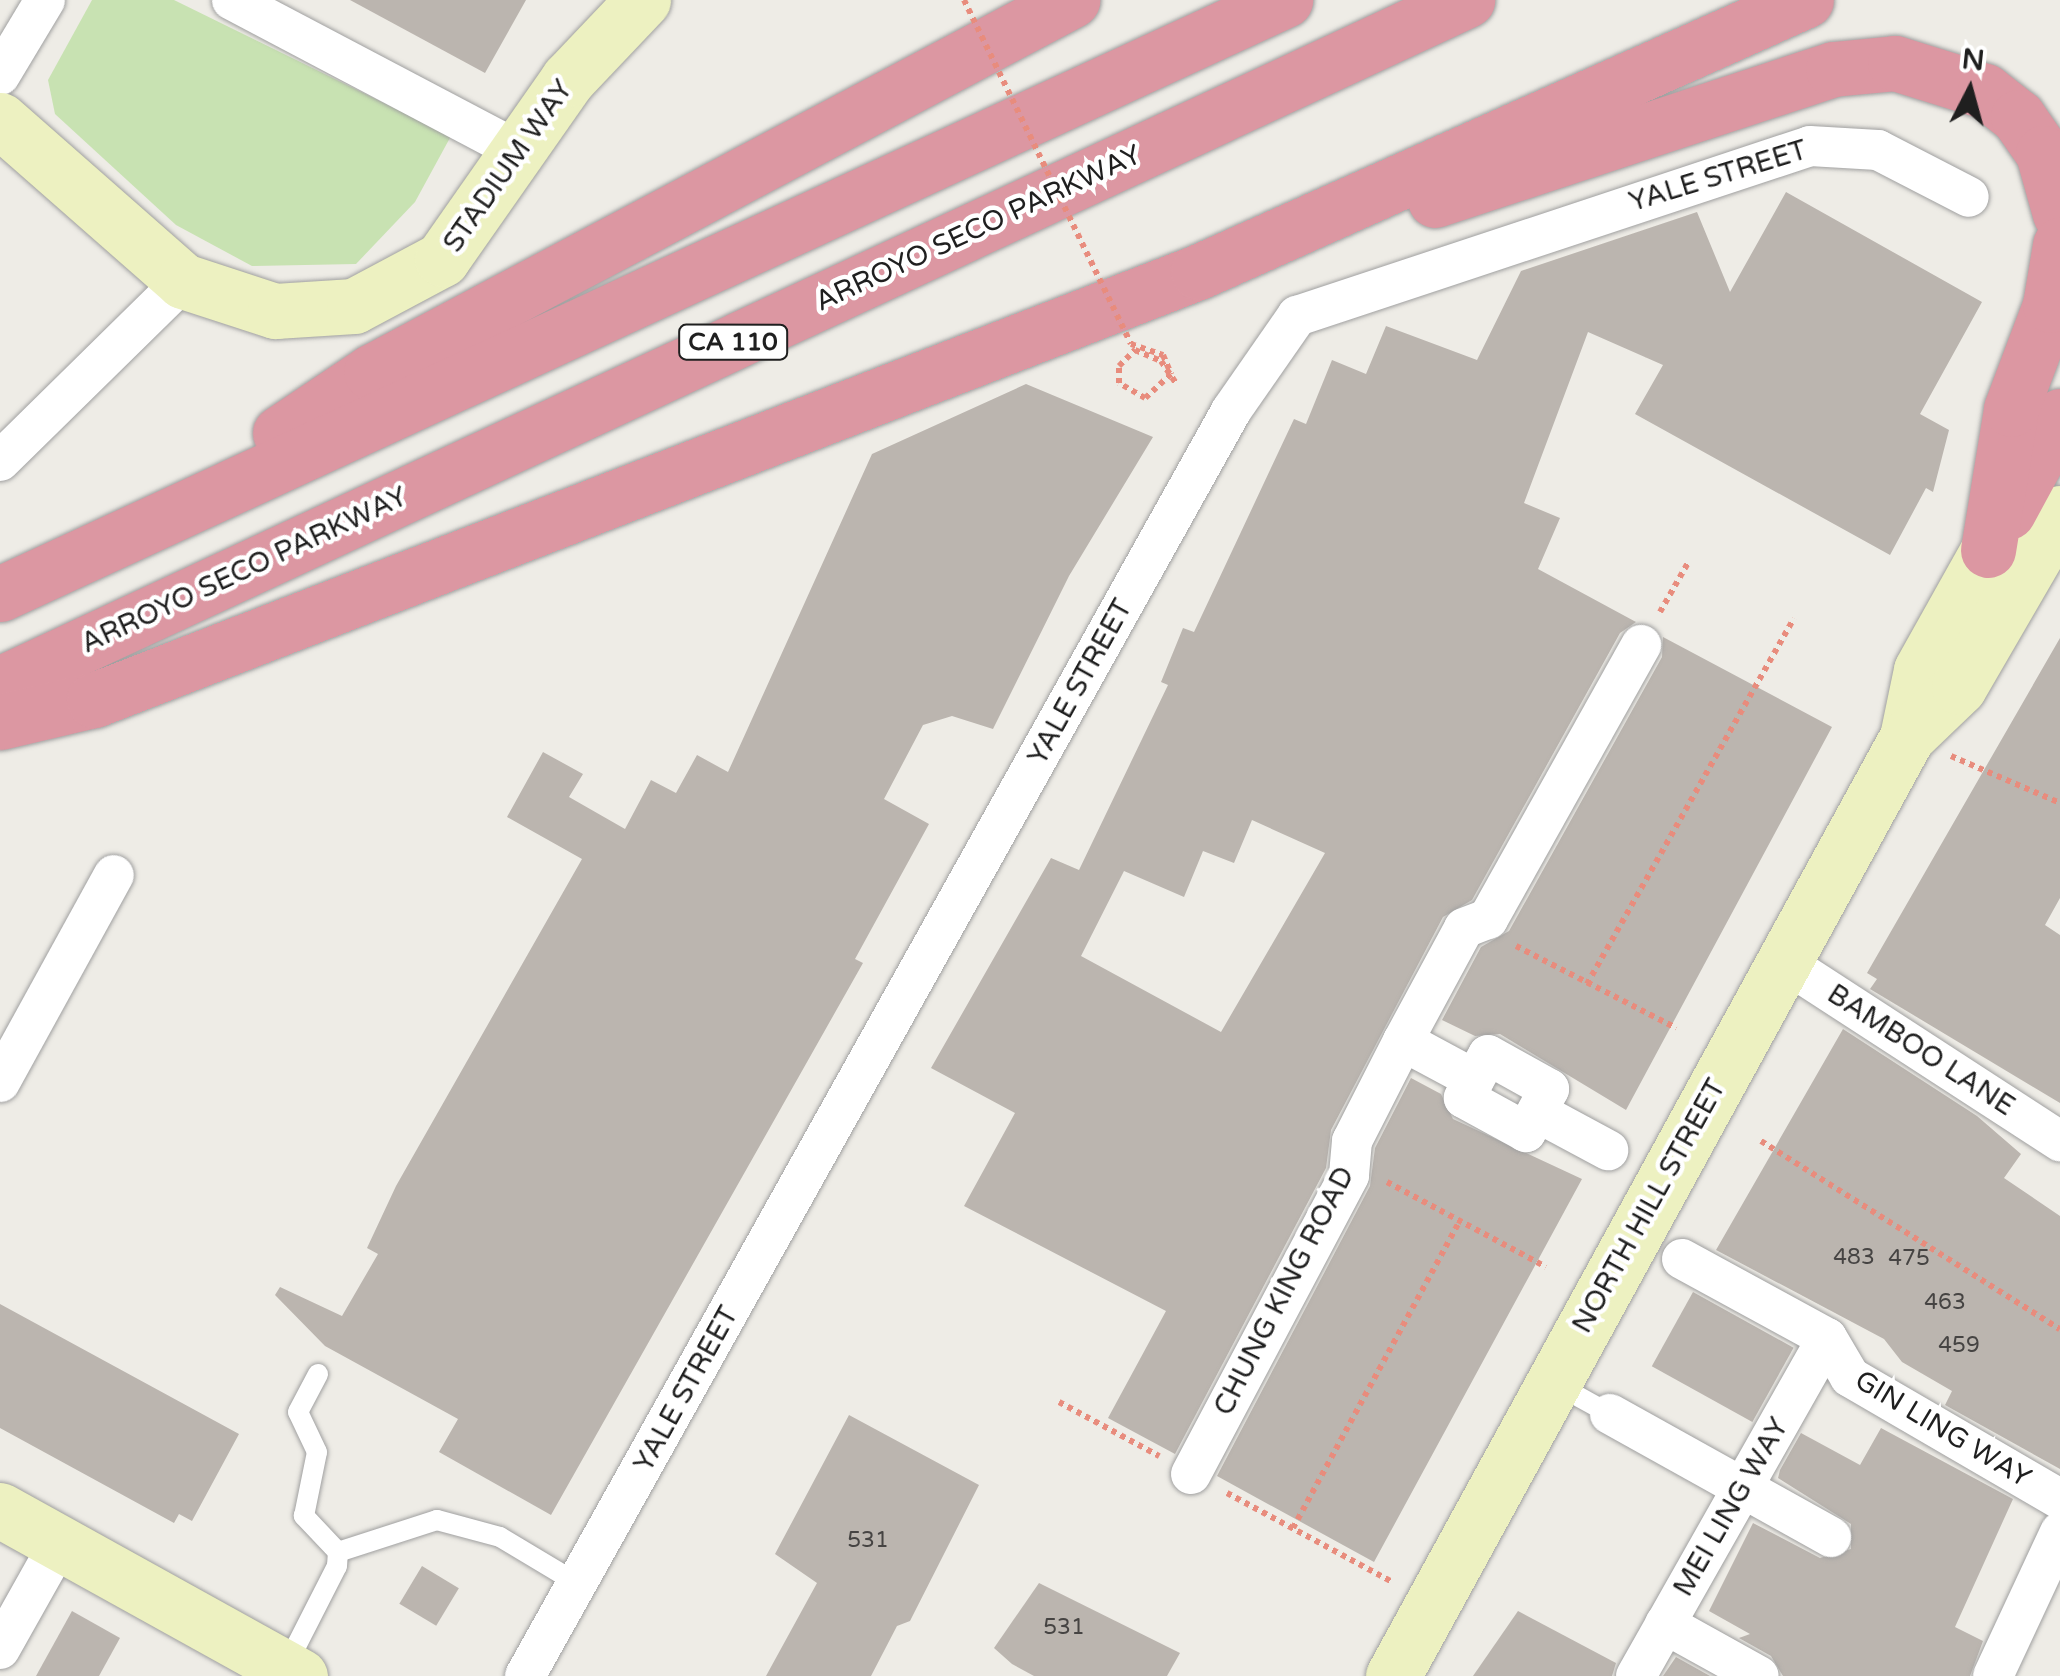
<!DOCTYPE html>
<style>
body{margin:0}
#map{position:relative;width:2060px;height:1676px;overflow:hidden;background:#eeece6;font-family:"Varela Round",sans-serif}
div>[style]{position:absolute}
[style*='--x']{left:calc(var(--x)*1px);top:calc(var(--y)*1px);width:calc(var(--w)*1px);rotate:calc(var(--a)*1deg)}
.grass>*{inset:0;background:#c8e2b2}
.building>*{inset:0;background:#bbb5af;transform-origin:0 0}
.path>*{height:6px;margin-top:-3px;transform-origin:0;background:repeating-linear-gradient(90deg,#e88c7d 0 5px,transparent 0 10px)}
.roads{filter:drop-shadow(0 0 2px #a0a0a0) drop-shadow(0 0 2px #a0a0a0)}
.lane>*{height:20px;margin:-10px;padding:0 10px;transform-origin:10px;border-radius:10px;background:#fff}
.street>*{height:40px;margin:-20px;padding:0 20px;transform-origin:20px;border-radius:20px;background:#fff}
.secondary>*{height:55px;margin:-27.5px;padding:0 27.5px;transform-origin:27.5px;border-radius:27.5px;background:#edf1c1}
.highway>*{height:55px;margin:-27.5px;padding:0 27.5px;transform-origin:27.5px;border-radius:27.5px;background:#dc97a2}
.path-bridge>*{height:6px;margin-top:-3px;transform-origin:0;background:repeating-linear-gradient(90deg,#e88c7d 0 5px,transparent 0 10px)}
span{translate:-50% -50%;white-space:nowrap;text-align:center;line-height:1.15;-webkit-text-stroke:9px #fff;paint-order:stroke}
.number-label{font-size:22px;color:#464443}
.number-label span{-webkit-text-stroke-width:0}
.shield-label span{padding:2px 8px;background:#fff;border:2px solid;border-radius:8px;-webkit-text-stroke-width:0}
.shield-label{font-size:25px;color:#1f1f1f;font-weight:700}
.street-label{font-size:28px;color:#1f1f1f}
.north{position:absolute;left:1920px;top:40px;width:100px;height:100px;-webkit-text-stroke:8px #fff;paint-order:stroke;rotate:6deg;font-size:28px;font-weight:700;line-height:40px;text-align:center;color:#1f1f1f}
.north::after{content:'';display:block;margin:auto;width:35px;height:45px;background:#1f1f1f;clip-path:polygon(50% 0,100% 100%,50% 72%,0 100%)}
</style>
<div id="map">
<div class="grass">
<i style="clip-path:polygon(92px 0,174px 0,451px 136px,415px 202px,356px 264px,252px 266px,176px 225px,55px 114px,48px 80px)"></i>
</div>
<div class="building">
<i style="clip-path:polygon(350px 0,526px 0,485px 73px)"></i>
<i style="clip-path:polygon(evenodd,1786px 192px,1982px 302px,1920px 414px,1949px 430px,1933px 492px,1926px 488px,1890px 555px,1635px 414px,1663px 365px,1588px 332px,1524px 503px,1560px 518px,1538px 569px,1636px 622px,1620px 633px,1472px 900px,1443px 917px,1331px 1130px,1326px 1168px,1175px 1454px,1108px 1418px,1166px 1311px,964px 1206px,1015px 1113px,931px 1068px,1051px 858px,1079px 870px,1168px 685px,1161px 682px,1183px 628px,1194px 632px,1294px 419px,1306px 424px,1332px 360px,1366px 374px,1386px 326px,1477px 360px,1521px 271px,1697px 212px,1730px 292px,1786px 192px,1252px 820px,1325px 853px,1221px 1032px,1081px 956px,1124px 871px,1184px 897px,1203px 851px,1234px 863px,1252px 820px)"></i>
<i style="clip-path:polygon(1026px 384px,1153px 437px,1069px 576px,993px 729px,952px 716px,923px 725px,884px 799px,929px 824px,855px 959px,863px 963px,551px 1515px,439px 1452px,458px 1419px,325px 1346px,275px 1295px,280px 1287px,342px 1316px,378px 1254px,367px 1248px,396px 1186px,582px 859px,507px 817px,543px 752px,583px 774px,569px 797px,625px 829px,651px 780px,676px 793px,697px 755px,728px 772px,872px 454px)"></i>
<i style="clip-path:polygon(1663px 637px,1832px 727px,1626px 1110px,1500px 1034px,1475px 1036px,1442px 1020px,1481px 947px,1509px 931px,1662px 657px)"></i>
<i style="clip-path:polygon(2060px 638px,2060px 898px,2045px 925px,2060px 935px,2060px 1103px,1870px 989px,1877px 979px,1867px 973px)"></i>
<i style="clip-path:polygon(1843px 1029px,1977px 1116px,2021px 1154px,2004px 1178px,2060px 1216px,2060px 1469px,1945px 1405px,1952px 1391px,1902px 1362px,1884px 1339px,1716px 1250px)"></i>
<i style="clip-path:polygon(1411px 1078px,1441px 1094px,1453px 1119px,1582px 1179px,1374px 1562px,1217px 1476px,1370px 1186px,1375px 1148px)"></i>
<i style="left:1693px;top:1292px;width:115px;height:85px;rotate:29deg"></i>
<i style="clip-path:polygon(0 1304px,239px 1434px,192px 1521px,179px 1514px,174px 1523px,0 1428px)"></i>
<i style="clip-path:polygon(849px 1415px,979px 1485px,910px 1621px,897px 1626px,871px 1676px,766px 1676px,817px 1583px,775px 1554px)"></i>
<i style="clip-path:polygon(1881px 1428px,2013px 1499px,1955px 1627px,1983px 1641px,1970px 1676px,1783px 1676px,1771px 1656px,1739px 1638px,1750px 1634px,1709px 1611px,1753px 1523px,1820px 1558px,1851px 1549px,1851px 1524px,1778px 1478px,1780px 1470px,1801px 1433px,1860px 1465px)"></i>
<i style="left:422px;top:1566px;width:43px;height:44px;rotate:31deg"></i>
<i style="clip-path:polygon(1039px 1583px,1180px 1653px,1167px 1676px,1034px 1676px,1012px 1664px,994px 1648px)"></i>
<i style="clip-path:polygon(72px 1611px,120px 1638px,99px 1676px,36px 1676px)"></i>
<i style="clip-path:polygon(1518px 1611px,1616px 1663px,1612px 1676px,1473px 1676px)"></i>
<i style="clip-path:polygon(1676px 1657px,1710px 1676px,1663px 1676px)"></i>
</div>
<div class="path">
<i style="--x:1119;--y:383;--w:17;--a:-90"></i>
<i style="--x:1119;--y:366;--w:23;--a:-45"></i>
<i style="--x:1135;--y:350;--w:28;--a:23"></i>
<i style="--x:1161;--y:361;--w:29;--a:56"></i>
<i style="--x:1660;--y:612;--w:59;--a:-60.4"></i>
<i style="--x:1951;--y:756;--w:119;--a:23.3"></i>
<i style="--x:1516;--y:946;--w:180;--a:27.1"></i>
<i style="--x:1587;--y:984;--w:420;--a:-60.5"></i>
<i style="--x:1761;--y:1141;--w:353;--a:32.2"></i>
<i style="--x:1387;--y:1182;--w:180;--a:28.1"></i>
<i style="--x:1059;--y:1402;--w:114;--a:28.4"></i>
<i style="--x:1227;--y:1493;--w:187;--a:28.3"></i>
<i style="--x:1293;--y:1528;--w:348;--a:-61.5"></i>
</div>
<div class="roads">
<div class="lane">
<i style="--x:1554;--y:1383;--w:64;--a:29"></i>
<i style="--x:338;--y:1552;--w:104;--a:-17.9"></i>
<i style="--x:437;--y:1520;--w:65;--a:15.1"></i>
<i style="--x:500;--y:1537;--w:90;--a:30.9"></i>
<i style="--x:286;--y:1666;--w:112;--a:-63"></i>
<i style="--x:337;--y:1566;--w:14;--a:-86"></i>
<i style="--x:338;--y:1552;--w:50;--a:-133.4"></i>
<i style="--x:304;--y:1516;--w:65;--a:-78.5"></i>
<i style="--x:317;--y:1452;--w:44;--a:-115.4"></i>
<i style="--x:298;--y:1412;--w:43;--a:-62.2"></i>
</div>
<div class="street">
<i style="--x:232;--y:0;--w:321;--a:27.8"></i>
<i style="--x:0;--y:75;--w:87;--a:-59"></i>
<i style="--x:0;--y:461;--w:257;--a:-44.5"></i>
<i style="--x:1781;--y:960;--w:333;--a:33"></i>
<i style="--x:1403;--y:1041;--w:81;--a:28.2"></i>
<i style="--x:1488;--y:1055;--w:70;--a:29.1"></i>
<i style="--x:1549;--y:1089;--w:49;--a:118.1"></i>
<i style="--x:1526;--y:1132;--w:71;--a:-151.3"></i>
<i style="--x:1464;--y:1098;--w:49;--a:-60.8"></i>
<i style="--x:0;--y:1082;--w:236;--a:-61.2"></i>
<i style="--x:1537;--y:1112;--w:81;--a:28.2"></i>
<i style="--x:1682;--y:1259;--w:165;--a:28.6"></i>
<i style="--x:1827;--y:1338;--w:45;--a:59.5"></i>
<i style="--x:1850;--y:1377;--w:243;--a:30.2"></i>
<i style="--x:1610;--y:1414;--w:253;--a:29.1"></i>
<i style="--x:1191;--y:1474;--w:338;--a:-62.1"></i>
<i style="--x:1349;--y:1175;--w:34;--a:-85"></i>
<i style="--x:1352;--y:1141;--w:112;--a:-63"></i>
<i style="--x:1403;--y:1041;--w:128;--a:-61.6"></i>
<i style="--x:1464;--y:928;--w:26;--a:-21"></i>
<i style="--x:1488;--y:919;--w:314;--a:-60.8"></i>
<i style="--x:1665;--y:1624;--w:107;--a:29"></i>
<i style="--x:0;--y:1649;--w:120;--a:-60.7"></i>
<i style="--x:525;--y:1676;--w:1449;--a:-60.83"></i>
<i style="--x:1231;--y:411;--w:116;--a:-55.2"></i>
<i style="--x:1297;--y:316;--w:540;--a:-18.33"></i>
<i style="--x:1810;--y:146;--w:68;--a:3.4"></i>
<i style="--x:1878;--y:150;--w:102;--a:27.3"></i>
<i style="--x:1636;--y:1676;--w:388;--a:-60.5"></i>
<i style="--x:1993;--y:1676;--w:159;--a:-65"></i>
</div>
<div class="secondary">
<i style="--x:0;--y:120;--w:244;--a:41.3"></i>
<i style="--x:183;--y:281;--w:97;--a:18.1"></i>
<i style="--x:275;--y:311;--w:79;--a:-3.6"></i>
<i style="--x:354;--y:306;--w:100;--a:-28.1"></i>
<i style="--x:442;--y:259;--w:220;--a:-55"></i>
<i style="--x:568;--y:79;--w:109;--a:-46.5"></i>
<i style="--x:1907;--y:737;--w:68;--a:-78.2"></i>
<i style="--x:1921;--y:670;--w:137;--a:-60.8"></i>
<i style="--x:0;--y:1510;--w:343;--a:29"></i>
<i style="--x:1393;--y:1676;--w:1070;--a:-61.3"></i>
<i style="--x:1907;--y:737;--w:72;--a:-43.9"></i>
<i style="--x:1959;--y:687;--w:201;--a:-59.9"></i>
</div>
<div class="highway">
<i style="--x:1435;--y:200;--w:419;--a:-18.2"></i>
<i style="--x:1833;--y:69;--w:62;--a:-5.5"></i>
<i style="--x:1895;--y:63;--w:94;--a:17.3"></i>
<i style="--x:1985;--y:91;--w:42;--a:38.2"></i>
<i style="--x:2018;--y:117;--w:44;--a:55.2"></i>
<i style="--x:2043;--y:153;--w:63;--a:74.4"></i>
<i style="--x:280;--y:433;--w:110;--a:-33.8"></i>
<i style="--x:371;--y:372;--w:794;--a:-27.95"></i>
<i style="--x:2008;--y:512;--w:109;--a:-61.6"></i>
<i style="--x:1988;--y:550;--w:143;--a:-80.7"></i>
<i style="--x:2011;--y:409;--w:111;--a:-69.4"></i>
<i style="--x:2050;--y:305;--w:61;--a:-80.5"></i>
<i style="--x:0;--y:594;--w:1416;--a:-24.81"></i>
<i style="--x:0;--y:684;--w:1619;--a:-25"></i>
<i style="--x:0;--y:722;--w:97;--a:-13.2"></i>
<i style="--x:94;--y:700;--w:1184;--a:-21.19"></i>
<i style="--x:1198;--y:272;--w:666;--a:-24.1"></i>
</div>
</div>
<div class="path-bridge">
<i style="--x:964;--y:0;--w:382;--a:64.1"></i>
<i style="--x:1131;--y:344;--w:34;--a:19"></i>
<i style="--x:1163;--y:355;--w:21;--a:67"></i>
<i style="--x:1171;--y:374;--w:35;--a:137"></i>
<i style="--x:1145;--y:398;--w:30;--a:-150"></i>
</div>
<div class="number-label">
<span style="left:1854px;top:1258px">483</span>
<span style="left:1909px;top:1259px">475</span>
<span style="left:1945px;top:1303px">463</span>
<span style="left:1959px;top:1346px">459</span>
<span style="left:868px;top:1541px">531</span>
<span style="left:1064px;top:1628px">531</span>
</div>
<div class="shield-label">
<span style="left:733px;top:342px">CA 110</span>
</div>
<div class="street-label">
<span style="left:508px;top:166px;rotate:-55deg">STADIUM WAY</span>
<span style="left:1718px;top:176px;rotate:-17deg">YALE STREET</span>
<span style="left:978px;top:228px;rotate:-25deg">ARROYO SECO PARKWAY</span>
<span style="left:244px;top:570px;rotate:-25deg">ARROYO SECO PARKWAY</span>
<span style="left:1080px;top:682px;rotate:-61deg">YALE STREET</span>
<span style="left:1921px;top:1050px;rotate:33deg">BAMBOO LANE</span>
<span style="left:1649px;top:1206px;rotate:-61deg">NORTH HILL STREET</span>
<span style="left:1284px;top:1291px;rotate:-63deg">CHUNG KING ROAD</span>
<span style="left:686px;top:1389px;rotate:-61deg">YALE STREET</span>
<span style="left:1943px;top:1429px;rotate:31deg">GIN LING WAY</span>
<span style="left:1731px;top:1507px;rotate:-60deg">MEI LING WAY</span>
</div>
<div class="north">N</div>
</div>
